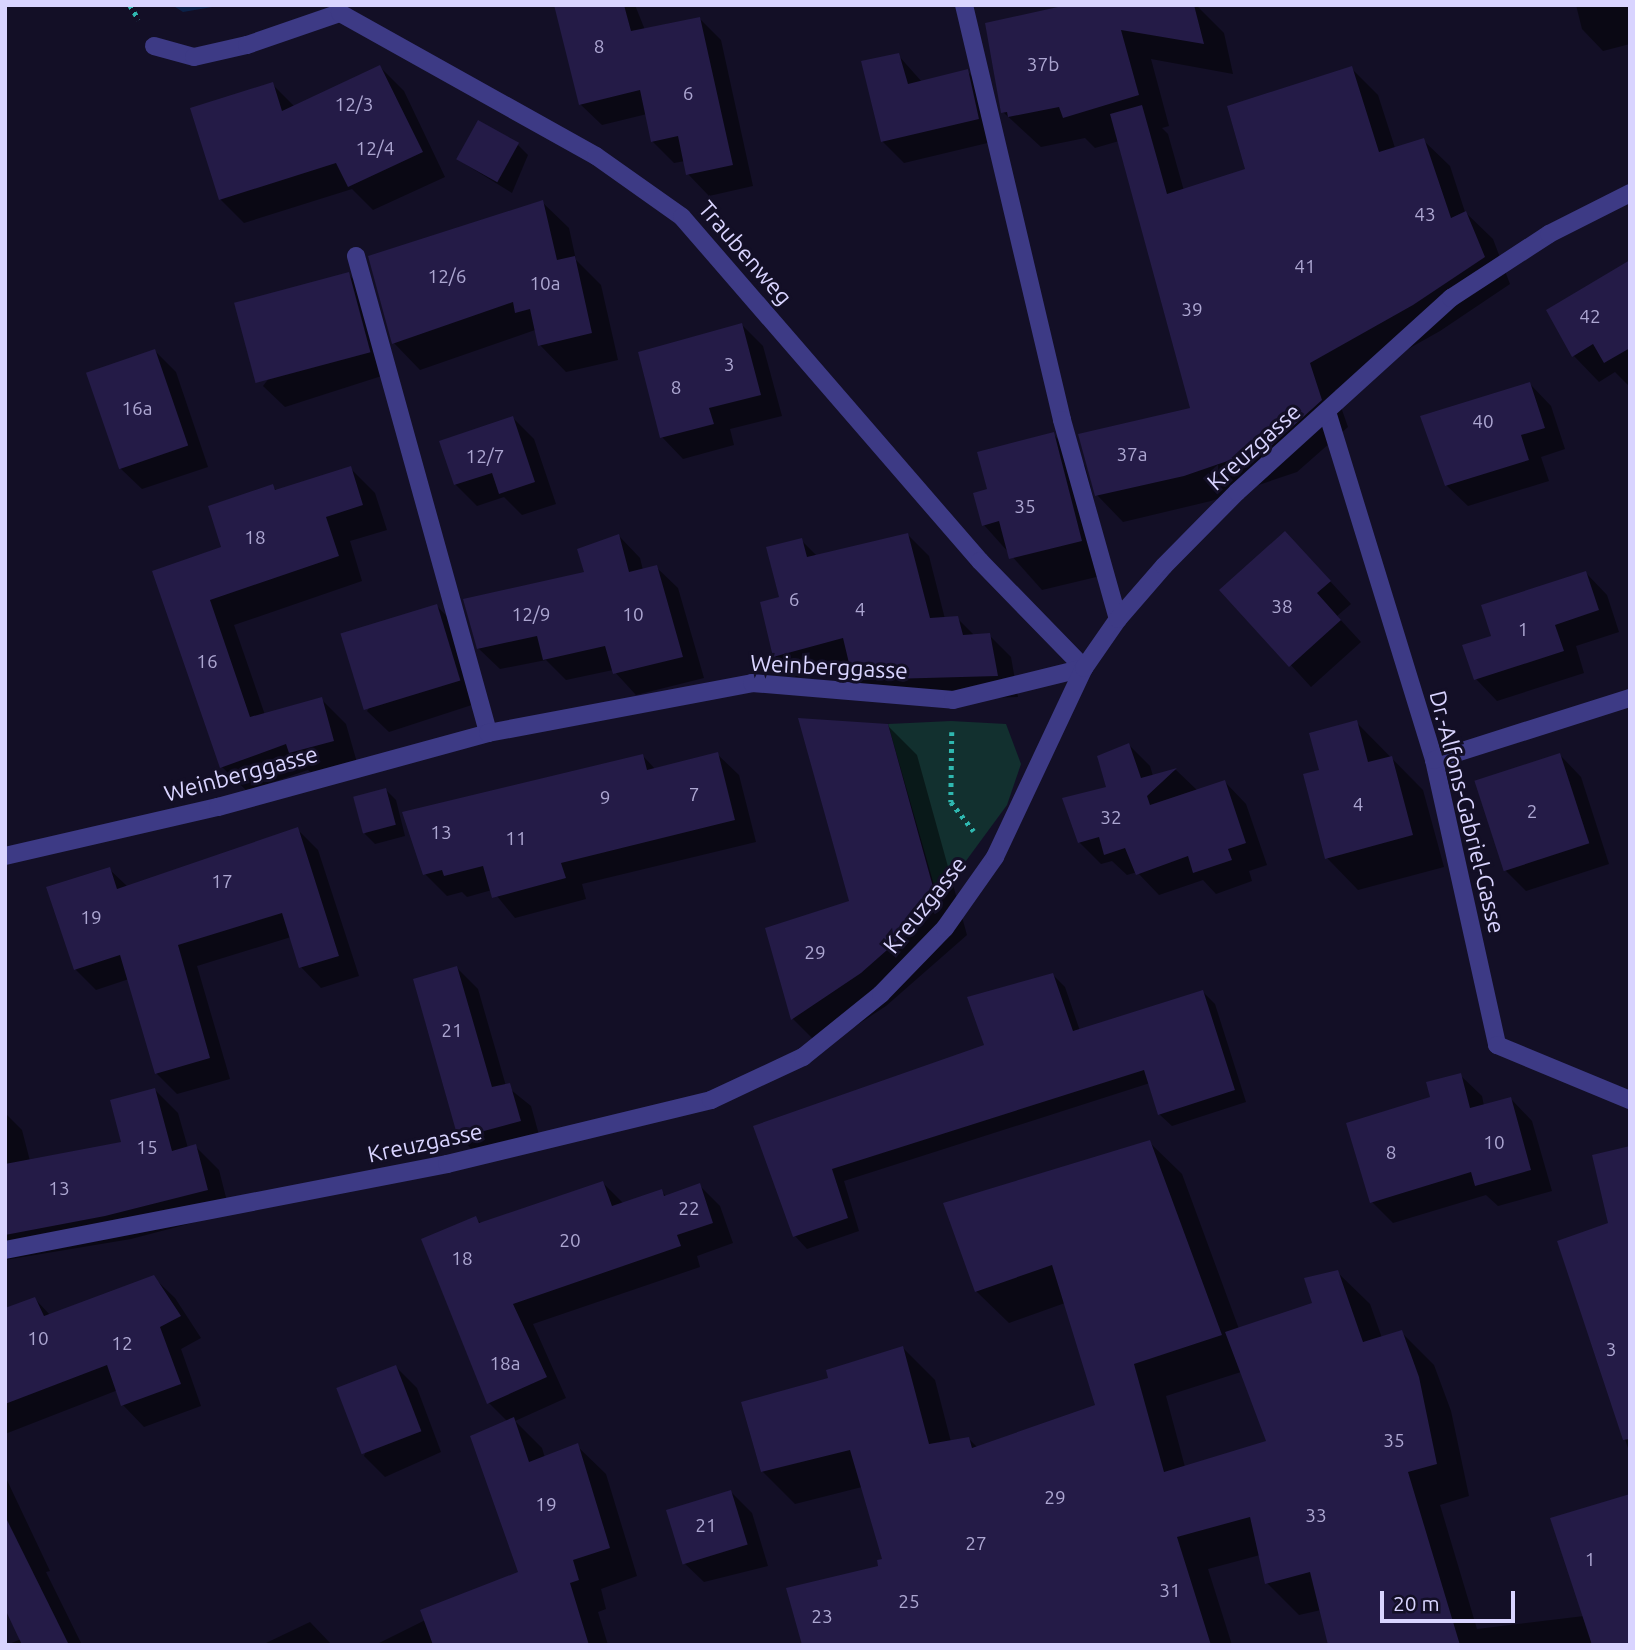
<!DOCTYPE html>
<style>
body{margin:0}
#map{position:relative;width:1635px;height:1650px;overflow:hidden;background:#130f26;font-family:Ubuntu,sans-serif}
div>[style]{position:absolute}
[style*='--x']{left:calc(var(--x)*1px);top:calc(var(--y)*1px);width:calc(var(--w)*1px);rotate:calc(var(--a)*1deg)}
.green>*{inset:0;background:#12302f}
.water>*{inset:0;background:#0c2248}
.shadow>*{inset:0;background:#0007}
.building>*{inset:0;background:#241b47;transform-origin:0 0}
.path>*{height:4.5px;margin-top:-2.25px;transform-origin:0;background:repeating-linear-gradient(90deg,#2fb8b0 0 3.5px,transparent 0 8.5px)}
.street>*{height:18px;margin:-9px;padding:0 9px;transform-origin:9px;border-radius:9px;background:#3d3a85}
span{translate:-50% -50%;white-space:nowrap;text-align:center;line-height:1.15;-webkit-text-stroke:6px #130f26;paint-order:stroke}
.number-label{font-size:19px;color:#aca6d1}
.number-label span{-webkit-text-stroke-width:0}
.street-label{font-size:23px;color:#d9d4ff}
.frame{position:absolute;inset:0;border:7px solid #d9d4ff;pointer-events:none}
.scale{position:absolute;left:1380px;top:1591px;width:135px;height:32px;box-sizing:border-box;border:4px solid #d9d4ff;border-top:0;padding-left:9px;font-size:21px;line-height:24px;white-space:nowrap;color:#d9d4ff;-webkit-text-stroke:5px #130f26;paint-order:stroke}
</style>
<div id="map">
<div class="green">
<i style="clip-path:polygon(951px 721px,1006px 724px,1021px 764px,1007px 805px,938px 899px,888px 724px)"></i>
</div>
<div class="water">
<i style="clip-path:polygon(172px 5px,224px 5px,183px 12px)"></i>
</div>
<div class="shadow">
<i style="clip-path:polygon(557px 5px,635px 5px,645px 30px,700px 19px,721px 40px,753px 186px,709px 196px,688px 174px,685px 161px,674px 163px,652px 141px,647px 114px,602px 125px,580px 104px)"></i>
<i style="clip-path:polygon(1075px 5px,1196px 5px,1224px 33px,1233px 74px,1151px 59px,1169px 126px,1162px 128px,1168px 134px,1184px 191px,1247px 170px,1351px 68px,1378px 95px,1395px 148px,1423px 140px,1450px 166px,1465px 212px,1493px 239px,1510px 284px,1440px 331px,1335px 390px,1348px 427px,1297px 472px,1211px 501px,1123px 522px,1097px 495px,1192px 410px,1119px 141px,1095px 148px,1085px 138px,1041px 147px,1003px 112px)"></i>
<i style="clip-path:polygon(1576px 5px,1630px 5px,1630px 44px,1603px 51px,1582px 29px)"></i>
<i style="clip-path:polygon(898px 55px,922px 82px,967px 71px,988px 93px,1000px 140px,904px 163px,882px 141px)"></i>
<i style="clip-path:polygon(380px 67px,404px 91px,445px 177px,373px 210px,352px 189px,244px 223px,220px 199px,272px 84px,295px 107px)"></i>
<i style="clip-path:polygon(518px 145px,528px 155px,512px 193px,457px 159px)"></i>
<i style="clip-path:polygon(542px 202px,569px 228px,576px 260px,601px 285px,618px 360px,566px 372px,540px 345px,535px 330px,420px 370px,394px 343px)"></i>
<i style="clip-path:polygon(1630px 262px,1630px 387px,1615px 372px,1599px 382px,1574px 356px,1548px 310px)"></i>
<i style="clip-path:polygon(348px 274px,370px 296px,391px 373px,285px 407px,263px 386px)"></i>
<i style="clip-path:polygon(742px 325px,763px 346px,782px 416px,730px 429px,734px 445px,683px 459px,662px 437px)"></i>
<i style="clip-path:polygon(155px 351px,176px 372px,208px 467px,142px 489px,120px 468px)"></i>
<i style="clip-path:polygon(1530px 384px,1551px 406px,1565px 449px,1541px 457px,1549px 481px,1468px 506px,1446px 485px)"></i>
<i style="clip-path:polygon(513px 418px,534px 439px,556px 504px,522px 515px,504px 497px,477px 506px,455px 484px)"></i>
<i style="clip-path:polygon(1053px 434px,1085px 466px,1113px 573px,1042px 590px,984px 525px,989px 490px)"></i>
<i style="clip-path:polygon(350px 468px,375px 493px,387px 530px,350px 541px,362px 581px,234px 625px,265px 715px,321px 699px,346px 724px,358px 766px,315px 777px,308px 770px,247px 791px,222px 767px,155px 572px,224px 548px,272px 486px,277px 491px)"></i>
<i style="clip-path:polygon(908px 535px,929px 556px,945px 619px,957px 618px,975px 636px,989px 635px,1011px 657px,1018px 697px,876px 701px,854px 679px,851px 663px,796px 677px,775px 656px,781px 598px,801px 540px,817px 556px)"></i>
<i style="clip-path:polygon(619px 536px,640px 558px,643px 570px,656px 567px,678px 588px,704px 678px,636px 695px,613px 670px,566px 680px,546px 660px,500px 669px,478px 648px,586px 574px)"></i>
<i style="clip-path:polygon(1306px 555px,1351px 604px,1337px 616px,1361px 642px,1311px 687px,1222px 590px)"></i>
<i style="clip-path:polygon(1586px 573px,1607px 595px,1619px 632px,1576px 646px,1584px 673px,1497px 701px,1476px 679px,1493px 637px)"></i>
<i style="clip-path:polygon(437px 606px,458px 628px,481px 702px,389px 732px,367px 711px)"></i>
<i style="clip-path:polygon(1356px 722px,1423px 790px,1444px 867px,1358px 890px,1327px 858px,1322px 772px)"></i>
<i style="clip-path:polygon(887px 725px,917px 755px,967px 935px,886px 1006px,822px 1048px,793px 1019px,767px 929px,851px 902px)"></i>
<i style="clip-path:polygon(1129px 745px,1150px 766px,1153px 776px,1176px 770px,1198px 791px,1225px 782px,1246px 804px,1267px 865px,1249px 871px,1252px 881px,1216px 894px,1203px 880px,1159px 895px,1137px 872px,1127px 875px,1112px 861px,1101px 864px,1079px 842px)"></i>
<i style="clip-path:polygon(717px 754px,739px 775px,756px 842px,582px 884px,586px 899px,515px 918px,492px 890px,467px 897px,462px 892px,447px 896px,425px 874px,643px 756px,656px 770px)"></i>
<i style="clip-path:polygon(1560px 755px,1581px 777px,1609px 864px,1526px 891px,1505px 870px,1477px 782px)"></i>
<i style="clip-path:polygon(385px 789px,396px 800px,405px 836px,375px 844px,365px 834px)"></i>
<i style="clip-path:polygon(297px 829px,318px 850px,359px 976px,321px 988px,301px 967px,291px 937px,197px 966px,230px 1079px,177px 1094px,156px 1073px,129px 979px,96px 990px,75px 969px,109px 869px,128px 887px)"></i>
<i style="clip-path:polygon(457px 968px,478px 989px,506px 1086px,531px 1106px,541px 1142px,481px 1159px,460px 1137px)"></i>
<i style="clip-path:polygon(1053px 975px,1065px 987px,1080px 1031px,1203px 992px,1215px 1004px,1246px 1102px,1172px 1126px,1159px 1114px,1150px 1083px,844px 1181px,859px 1231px,807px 1249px,795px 1236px,756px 1127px,986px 1047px)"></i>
<i style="clip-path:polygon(1460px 1075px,1482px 1096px,1484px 1106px,1511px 1099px,1532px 1121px,1552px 1191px,1498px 1206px,1486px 1195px,1393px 1223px,1372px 1202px,1433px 1098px)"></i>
<i style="clip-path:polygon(155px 1090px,178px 1113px,188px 1148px,195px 1146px,219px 1170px,230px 1213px,131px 1239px,5px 1260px,5px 1113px,22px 1130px,30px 1161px,123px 1143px)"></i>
<i style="clip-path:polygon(evenodd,1149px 1142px,1182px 1174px,1239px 1329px,1314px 1304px,1337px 1272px,1370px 1304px,1382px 1338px,1401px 1332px,1434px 1365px,1451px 1411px,1469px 1496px,1440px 1505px,1477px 1629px,1584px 1616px,1630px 1645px,1329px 1645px,1321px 1610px,1299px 1615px,1267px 1583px,1260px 1555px,1208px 1569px,1232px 1645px,804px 1645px,884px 1560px,862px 1487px,795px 1504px,762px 1471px,830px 1380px,903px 1348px,935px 1380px,951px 1442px,969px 1439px,978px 1448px,1097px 1406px,1065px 1303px,1009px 1323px,976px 1291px,1149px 1142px,1241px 1372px,1268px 1443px,1185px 1467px,1166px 1396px,1241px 1372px)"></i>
<i style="clip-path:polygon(1630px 1148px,1630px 1454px,1559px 1242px,1610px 1224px)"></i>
<i style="clip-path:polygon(603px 1183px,624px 1204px,661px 1191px,667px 1197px,699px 1185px,720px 1206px,733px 1243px,697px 1256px,700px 1267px,533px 1324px,566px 1398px,515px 1421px,542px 1448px,545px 1458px,577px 1446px,606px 1474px,637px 1576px,601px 1589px,606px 1609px,598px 1612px,608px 1645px,375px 1645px,520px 1573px,508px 1422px,489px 1403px,475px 1218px,482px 1224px)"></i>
<i style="clip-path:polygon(153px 1277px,175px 1298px,201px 1338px,181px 1349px,201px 1406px,144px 1427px,123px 1405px,118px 1390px,5px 1434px,5px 1310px,35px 1299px,51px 1316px)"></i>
<i style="clip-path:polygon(396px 1367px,417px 1388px,441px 1452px,385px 1477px,364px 1456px)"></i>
<i style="clip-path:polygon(5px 1476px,50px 1571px,46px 1572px,82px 1645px,7px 1645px,21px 1639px,5px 1605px)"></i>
<i style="clip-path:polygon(731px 1492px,752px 1513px,768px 1566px,704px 1582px,682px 1561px)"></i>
<i style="clip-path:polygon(310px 1622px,332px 1645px,266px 1643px)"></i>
</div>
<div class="building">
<i style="clip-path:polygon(554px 5px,624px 5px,631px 31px,700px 17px,733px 165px,686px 175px,678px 136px,651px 142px,640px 90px,579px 105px)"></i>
<i style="clip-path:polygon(1067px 5px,1194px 5px,1204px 44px,1121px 30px,1139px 95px,1063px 118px,1059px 107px,1008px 117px,1007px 112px,1001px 113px,985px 23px)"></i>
<i style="clip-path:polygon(899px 53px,908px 84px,968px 69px,979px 119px,881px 142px,861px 61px)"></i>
<i style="clip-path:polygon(380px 65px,423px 152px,348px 187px,336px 163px,219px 200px,190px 108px,273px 82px,282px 111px)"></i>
<i style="clip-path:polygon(1352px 66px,1379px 152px,1424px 138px,1451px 218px,1466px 211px,1485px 257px,1413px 305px,1310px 363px,1322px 400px,1271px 446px,1184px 476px,1095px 496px,1078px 434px,1190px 408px,1110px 114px,1142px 105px,1167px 194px,1245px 169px,1227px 106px)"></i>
<i style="left:478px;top:120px;width:47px;height:45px;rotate:29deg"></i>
<i style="clip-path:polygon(543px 200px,557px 260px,575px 256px,592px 333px,538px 346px,530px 309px,515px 313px,513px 302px,392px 344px,368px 256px)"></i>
<i style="clip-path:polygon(1630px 260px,1630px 348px,1604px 363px,1593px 344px,1572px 357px,1546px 310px)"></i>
<i style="left:349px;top:272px;width:83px;height:119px;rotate:75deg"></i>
<i style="clip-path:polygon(742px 323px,761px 395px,709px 408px,714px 424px,660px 438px,638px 352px)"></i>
<i style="left:155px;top:349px;width:102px;height:73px;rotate:71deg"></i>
<i style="clip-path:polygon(1530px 382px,1545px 428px,1521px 435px,1529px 460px,1445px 486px,1420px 416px)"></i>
<i style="clip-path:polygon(513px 416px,535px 482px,499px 494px,492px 473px,454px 485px,439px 441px)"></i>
<i style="clip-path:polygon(1054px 432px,1082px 541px,1009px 559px,999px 521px,982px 526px,973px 493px,987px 489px,977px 452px)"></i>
<i style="clip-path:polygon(351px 466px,363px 505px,326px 517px,339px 556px,210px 600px,250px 717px,322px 697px,334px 741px,289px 753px,286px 744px,220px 768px,152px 571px,221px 547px,208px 506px,273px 484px,275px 490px)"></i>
<i style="clip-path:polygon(1285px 531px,1331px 581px,1317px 593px,1341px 620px,1289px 667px,1219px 590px)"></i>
<i style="clip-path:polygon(908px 533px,930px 618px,958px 616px,963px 635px,990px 633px,998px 676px,853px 680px,843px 638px,773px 657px,760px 602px,779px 597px,766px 547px,802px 538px,807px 557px)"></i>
<i style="clip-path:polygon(619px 534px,629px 572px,657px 565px,683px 657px,613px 674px,605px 646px,543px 660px,537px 636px,477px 649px,463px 599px,584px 572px,577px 549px)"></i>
<i style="clip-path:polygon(1586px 571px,1599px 610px,1555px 625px,1564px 651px,1474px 680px,1462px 645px,1491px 636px,1481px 605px)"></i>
<i style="left:437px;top:604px;width:80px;height:101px;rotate:73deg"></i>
<i style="clip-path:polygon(798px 718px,888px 724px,938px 905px,861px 973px,791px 1020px,765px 928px,849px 901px)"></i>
<i style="clip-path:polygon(1357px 720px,1368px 762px,1392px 756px,1413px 835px,1325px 859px,1303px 774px,1319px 770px,1309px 733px)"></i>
<i style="clip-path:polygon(1129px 743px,1141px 778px,1177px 768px,1147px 796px,1150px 805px,1225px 780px,1246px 843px,1228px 849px,1232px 860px,1193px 873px,1188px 856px,1136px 875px,1125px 848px,1104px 855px,1099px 837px,1078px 843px,1062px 798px,1106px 787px,1097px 756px)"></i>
<i style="clip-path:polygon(718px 752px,735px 820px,561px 863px,566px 878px,492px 898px,483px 866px,444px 876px,442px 870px,423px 875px,402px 812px,643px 754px,647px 770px)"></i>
<i style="left:1560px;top:753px;width:95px;height:90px;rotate:72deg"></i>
<i style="left:386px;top:788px;width:38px;height:34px;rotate:75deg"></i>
<i style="clip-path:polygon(298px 827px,339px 956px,299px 968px,282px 913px,178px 945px,210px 1058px,155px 1074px,120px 955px,74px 970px,46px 887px,110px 867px,117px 889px)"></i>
<i style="clip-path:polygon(457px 966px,492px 1087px,510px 1083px,521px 1121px,458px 1138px,413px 979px)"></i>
<i style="clip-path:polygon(1053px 973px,1073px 1031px,1203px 990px,1235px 1090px,1158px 1115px,1144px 1070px,832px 1169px,848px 1218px,793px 1237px,753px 1126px,984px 1045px,967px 997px)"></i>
<i style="clip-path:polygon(1461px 1073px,1470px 1108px,1511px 1097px,1531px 1170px,1475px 1186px,1471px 1172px,1370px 1203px,1346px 1123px,1430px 1097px,1426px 1082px)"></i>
<i style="clip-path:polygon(155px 1088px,172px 1151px,196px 1144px,208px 1190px,105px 1216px,5px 1235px,5px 1164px,121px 1142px,110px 1100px)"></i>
<i style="clip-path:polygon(1150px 1140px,1222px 1335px,1134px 1364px,1164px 1472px,1266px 1441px,1225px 1332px,1312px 1303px,1304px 1278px,1338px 1270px,1363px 1342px,1402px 1330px,1419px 1377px,1437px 1464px,1408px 1472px,1460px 1645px,1328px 1645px,1310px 1572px,1265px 1584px,1250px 1517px,1177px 1537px,1211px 1645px,802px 1645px,786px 1588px,878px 1566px,877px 1560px,882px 1559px,850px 1450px,761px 1472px,741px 1402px,828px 1378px,826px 1370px,903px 1346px,929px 1444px,969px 1437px,972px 1448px,1095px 1405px,1052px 1265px,975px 1292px,943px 1203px)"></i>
<i style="clip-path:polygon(1630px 1146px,1630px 1439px,1623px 1440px,1557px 1241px,1608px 1223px,1592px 1155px)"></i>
<i style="clip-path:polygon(603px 1181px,612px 1206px,662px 1189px,664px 1196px,700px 1183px,713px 1223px,677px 1235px,681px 1246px,513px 1304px,547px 1377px,487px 1404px,421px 1239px,476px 1216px,479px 1223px)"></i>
<i style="clip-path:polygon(154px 1275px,181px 1316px,160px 1327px,181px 1384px,121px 1406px,107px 1365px,5px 1404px,5px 1308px,35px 1297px,44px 1316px)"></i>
<i style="left:396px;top:1365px;width:71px;height:64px;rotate:69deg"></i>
<i style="clip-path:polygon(514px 1417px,529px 1462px,578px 1443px,610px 1548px,573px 1560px,579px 1580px,570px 1583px,589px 1645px,433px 1645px,420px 1610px,518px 1572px,470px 1436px)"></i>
<i style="left:731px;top:1490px;width:57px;height:68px;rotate:73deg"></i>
<i style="clip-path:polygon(1630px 1494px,1630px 1645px,1592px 1645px,1550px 1518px)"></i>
<i style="clip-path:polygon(5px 1516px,69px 1645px,22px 1645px,5px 1609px)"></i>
</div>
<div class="path">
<i style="--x:130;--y:5;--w:17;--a:59"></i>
<i style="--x:952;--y:732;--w:70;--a:90.8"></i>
<i style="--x:951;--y:802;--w:37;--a:52"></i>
</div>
<div class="street">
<i style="--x:964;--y:5;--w:426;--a:76.7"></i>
<i style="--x:1062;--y:420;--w:207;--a:74.3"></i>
<i style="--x:154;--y:46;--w:41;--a:15.4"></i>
<i style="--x:194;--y:57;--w:54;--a:-12.8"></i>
<i style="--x:247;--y:45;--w:98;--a:-19"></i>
<i style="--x:340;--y:13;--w:293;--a:29.2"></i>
<i style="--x:596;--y:156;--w:105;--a:35.3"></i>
<i style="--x:682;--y:217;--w:455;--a:49.1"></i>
<i style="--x:980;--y:561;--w:149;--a:45.8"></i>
<i style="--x:356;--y:256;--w:495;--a:74.5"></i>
<i style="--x:1328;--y:415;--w:361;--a:72.9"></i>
<i style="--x:1434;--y:760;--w:292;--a:77.5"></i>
<i style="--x:1497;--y:1045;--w:144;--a:22.5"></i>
<i style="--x:1434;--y:760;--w:206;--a:-17.6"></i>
<i style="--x:5;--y:856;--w:219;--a:-13"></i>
<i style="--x:218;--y:807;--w:280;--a:-15.3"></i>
<i style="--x:488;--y:733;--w:269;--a:-10.7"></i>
<i style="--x:752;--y:683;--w:202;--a:4.8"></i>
<i style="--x:953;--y:700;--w:135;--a:-13.7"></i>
<i style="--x:5;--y:1250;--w:450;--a:-11"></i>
<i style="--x:447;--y:1164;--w:272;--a:-13.6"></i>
<i style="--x:711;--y:1100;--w:102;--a:-25.1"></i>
<i style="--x:803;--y:1057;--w:100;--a:-38.9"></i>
<i style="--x:881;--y:994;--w:92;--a:-45.9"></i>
<i style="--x:945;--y:928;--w:87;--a:-54.8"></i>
<i style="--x:995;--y:857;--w:209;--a:-64.8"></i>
<i style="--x:1084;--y:668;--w:60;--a:-55.2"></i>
<i style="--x:1118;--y:619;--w:70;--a:-49"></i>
<i style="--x:1164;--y:566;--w:104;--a:-45.4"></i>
<i style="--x:1237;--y:492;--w:289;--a:-42.2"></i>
<i style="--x:1451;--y:298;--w:117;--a:-33.1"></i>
<i style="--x:1549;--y:234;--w:91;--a:-26.8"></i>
</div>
<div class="number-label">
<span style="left:599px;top:47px">8</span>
<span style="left:1043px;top:65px">37b</span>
<span style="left:688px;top:94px">6</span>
<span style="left:354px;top:105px">12/3</span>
<span style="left:375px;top:149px">12/4</span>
<span style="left:1425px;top:215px">43</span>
<span style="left:1305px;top:267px">41</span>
<span style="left:447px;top:277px">12/6</span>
<span style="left:545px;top:284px">10a</span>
<span style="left:1192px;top:310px">39</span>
<span style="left:1590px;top:317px">42</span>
<span style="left:729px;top:365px">3</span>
<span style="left:676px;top:388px">8</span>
<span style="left:137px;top:409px">16a</span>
<span style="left:1483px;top:422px">40</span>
<span style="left:1132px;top:455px">37a</span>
<span style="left:485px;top:457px">12/7</span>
<span style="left:1025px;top:507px">35</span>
<span style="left:255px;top:538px">18</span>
<span style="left:794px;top:600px">6</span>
<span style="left:1282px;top:607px">38</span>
<span style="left:860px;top:610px">4</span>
<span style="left:531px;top:615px">12/9</span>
<span style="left:633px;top:615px">10</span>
<span style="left:1523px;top:630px">1</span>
<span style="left:207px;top:662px">16</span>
<span style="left:694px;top:795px">7</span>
<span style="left:605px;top:798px">9</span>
<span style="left:1358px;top:805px">4</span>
<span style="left:1532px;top:812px">2</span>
<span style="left:1111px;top:818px">32</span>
<span style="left:441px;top:833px">13</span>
<span style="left:516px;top:839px">11</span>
<span style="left:222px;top:882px">17</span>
<span style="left:91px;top:918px">19</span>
<span style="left:815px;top:953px">29</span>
<span style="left:452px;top:1031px">21</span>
<span style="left:1494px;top:1143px">10</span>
<span style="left:147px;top:1148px">15</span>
<span style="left:1391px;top:1153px">8</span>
<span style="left:59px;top:1189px">13</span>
<span style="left:689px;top:1209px">22</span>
<span style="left:570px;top:1241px">20</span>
<span style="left:462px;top:1259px">18</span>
<span style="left:38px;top:1339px">10</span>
<span style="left:122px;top:1344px">12</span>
<span style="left:1611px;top:1350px">3</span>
<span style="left:505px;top:1364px">18a</span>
<span style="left:1394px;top:1441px">35</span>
<span style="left:1055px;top:1498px">29</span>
<span style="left:546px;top:1505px">19</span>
<span style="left:1316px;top:1516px">33</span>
<span style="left:706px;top:1526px">21</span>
<span style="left:976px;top:1544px">27</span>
<span style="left:1590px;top:1560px">1</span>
<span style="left:1170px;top:1591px">31</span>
<span style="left:909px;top:1602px">25</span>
<span style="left:822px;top:1617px">23</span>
</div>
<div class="street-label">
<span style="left:745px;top:253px;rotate:49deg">Traubenweg</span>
<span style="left:1254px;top:447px;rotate:-42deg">Kreuzgasse</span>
<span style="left:829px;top:667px;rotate:3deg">Weinberggasse</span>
<span style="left:241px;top:774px;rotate:-15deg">Weinberggasse</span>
<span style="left:1467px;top:812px;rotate:76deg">Dr.-Alfons-Gabriel-Gasse</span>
<span style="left:925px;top:905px;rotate:-51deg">Kreuzgasse</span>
<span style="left:425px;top:1143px;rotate:-12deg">Kreuzgasse</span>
</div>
<div class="frame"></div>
<div class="scale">20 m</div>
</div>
